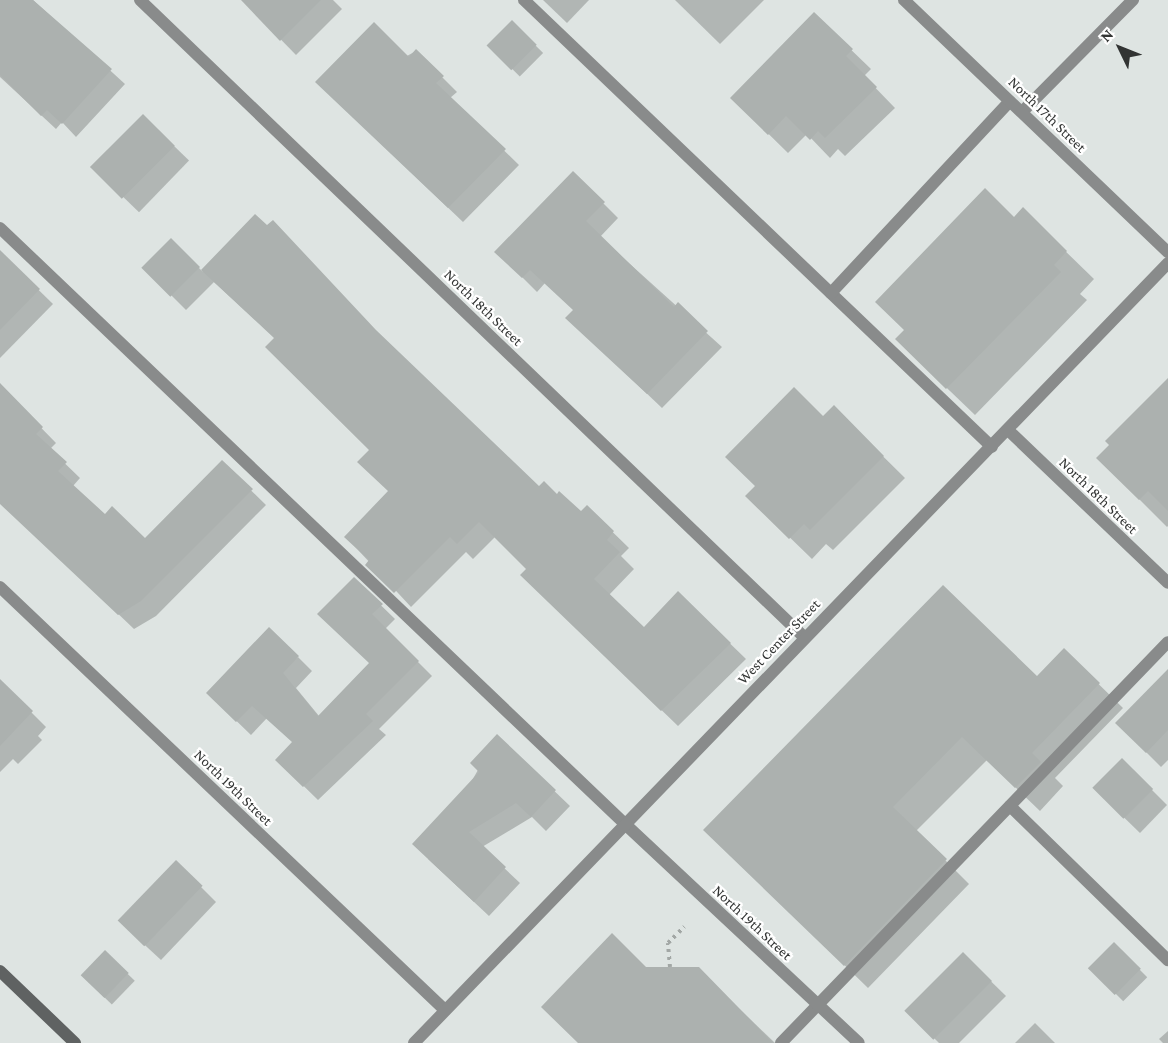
<!DOCTYPE html>
<style>
body{margin:0}
#map{position:relative;width:1168px;height:1043px;overflow:hidden;background:#dee4e2;font-family:"Crimson Pro",serif}
div>[style]{position:absolute}
[style*='--x']{left:calc(var(--x)*1px);top:calc(var(--y)*1px);width:calc(var(--w)*1px);rotate:calc(var(--a)*1deg)}
.shadow>*{inset:0;background:#0003;transform-origin:0 0}
.building>*{inset:0;background:#acb1af;transform-origin:0 0}
.path>*{height:4px;margin-top:-2px;transform-origin:0;background:repeating-linear-gradient(90deg,#a2a7a5 0 3px,transparent 0 7.5px)}
.service>*{height:12px;margin:-6px;padding:0 6px;transform-origin:6px;border-radius:6px;background:#898b8b}
.minor>*{height:12px;margin:-6px;padding:0 6px;transform-origin:6px;border-radius:6px;background:#898b8b}
.tertiary>*{height:12px;margin:-6px;padding:0 6px;transform-origin:6px;border-radius:6px;background:#898b8b}
.secondary>*{height:12px;margin:-6px;padding:0 6px;transform-origin:6px;border-radius:6px;background:#5f6262}
span{translate:-50% -50%;white-space:nowrap;text-align:center;line-height:1.15;-webkit-text-stroke:4.5px #fff;paint-order:stroke}
.street-label{font-size:15px;color:#323433}
.north{position:absolute;left:1090px;top:18px;width:60px;height:60px;-webkit-text-stroke:4px #fff;paint-order:stroke;rotate:313deg;font-size:16px;font-weight:700;line-height:24px;text-align:center;color:#323433}
.north::after{content:'';display:block;margin:auto;width:21px;height:27px;background:#323433;clip-path:polygon(50% 0,100% 100%,50% 72%,0 100%)}
</style>
<div id="map">
<div class="shadow">
<i style="clip-path:polygon(0 0,33px 0,125px 84px,76px 137px,62px 122px,56px 129px,0 77px)"></i>
<i style="clip-path:polygon(264px 0,333px 0,342px 9px,296px 55px,253px 11px)"></i>
<i style="clip-path:polygon(543px 0,589px 0,567px 23px)"></i>
<i style="clip-path:polygon(675px 0,764px 0,720px 44px)"></i>
<i style="clip-path:polygon(814px 14px,871px 69px,864px 76px,895px 108px,845px 156px,838px 149px,830px 158px,807px 134px,788px 153px,732px 98px)"></i>
<i style="left:512px;top:22px;width:44px;height:33px;rotate:45deg"></i>
<i style="clip-path:polygon(416px 51px,457px 92px,450px 98px,519px 165px,463px 222px,332px 97px)"></i>
<i style="left:143px;top:116px;width:64px;height:72px;rotate:44deg"></i>
<i style="clip-path:polygon(573px 173px,618px 218px,600px 237px,722px 347px,662px 408px,582px 332px,575px 310px,545px 283px,537px 292px,511px 266px)"></i>
<i style="clip-path:polygon(1023px 210px,1094px 279px,1080px 294px,1087px 300px,975px 415px,925px 367px,906px 330px)"></i>
<i style="clip-path:polygon(171px 240px,202px 271px,385px 341px,539px 488px,581px 513px,587px 507px,629px 548px,621px 556px,634px 569px,609px 595px,644px 629px,678px 593px,746px 659px,678px 726px,538px 591px,528px 569px,495px 537px,473px 559px,466px 552px,411px 607px,346px 537px,389px 492px,371px 450px,275px 338px,214px 282px,186px 310px,144px 268px)"></i>
<i style="clip-path:polygon(9px 261px,53px 304px,0 358px,0 269px)"></i>
<i style="clip-path:polygon(1168px 381px,1168px 526px,1167px 527px,1098px 458px)"></i>
<i style="clip-path:polygon(13px 399px,56px 443px,50px 449px,80px 478px,73px 486px,105px 516px,145px 541px,222px 462px,266px 505px,156px 616px,134px 629px,0 501px,0 412px)"></i>
<i style="clip-path:polygon(834px 408px,905px 478px,833px 550px,826px 544px,812px 559px,747px 496px)"></i>
<i style="clip-path:polygon(354px 579px,395px 619px,385px 629px,432px 676px,379px 729px,386px 735px,318px 800px,277px 760px,294px 743px,267px 718px,251px 735px,222px 707px,298px 657px,312px 671px,296px 688px,319px 716px,370px 663px)"></i>
<i style="clip-path:polygon(1064px 650px,1123px 708px,1055px 778px,1063px 786px,1040px 811px,987px 760px,916px 831px,969px 884px,868px 988px,729px 853px,1037px 678px)"></i>
<i style="clip-path:polygon(1168px 677px,1168px 760px,1161px 767px,1117px 723px)"></i>
<i style="clip-path:polygon(6px 687px,46px 727px,38px 736px,42px 740px,18px 764px,13px 759px,0 772px,0 694px)"></i>
<i style="clip-path:polygon(497px 736px,570px 806px,546px 831px,532px 817px,482px 847px,520px 883px,489px 916px,428px 859px)"></i>
<i style="clip-path:polygon(1122px 760px,1167px 805px,1140px 833px,1109px 803px)"></i>
<i style="clip-path:polygon(176px 862px,216px 902px,161px 960px,135px 936px)"></i>
<i style="left:1114px;top:944px;width:47px;height:34px;rotate:45deg"></i>
<i style="left:106px;top:953px;width:40px;height:33px;rotate:44deg"></i>
<i style="clip-path:polygon(963px 954px,1006px 996px,959px 1043px,939px 1043px,907px 1011px)"></i>
<i style="clip-path:polygon(646px 968px,698px 969px,775px 1043px,580px 1043px)"></i>
<i style="clip-path:polygon(1035px 1023px,1055px 1043px,1015px 1043px)"></i>
<i style="clip-path:polygon(1168px 1031px,1168px 1043px,1163px 1043px,1159px 1039px)"></i>
</div>
<div class="building">
<i style="clip-path:polygon(0 0,33px 0,112px 69px,62px 124px,47px 110px,41px 116px,0 75px)"></i>
<i style="clip-path:polygon(241px 0,321px 0,280px 41px)"></i>
<i style="clip-path:polygon(814px 12px,853px 49px,846px 56px,877px 87px,825px 138px,818px 131px,810px 140px,786px 116px,768px 135px,730px 98px)"></i>
<i style="left:512px;top:20px;width:35px;height:36px;rotate:45deg"></i>
<i style="clip-path:polygon(374px 22px,409px 57px,416px 49px,444px 76px,436px 83px,506px 149px,448px 208px,315px 82px)"></i>
<i style="left:143px;top:114px;width:45px;height:75px;rotate:45deg"></i>
<i style="clip-path:polygon(573px 171px,605px 202px,586px 221px,674px 307px,678px 302px,708px 331px,647px 394px,565px 318px,573px 310px,530px 270px,522px 278px,494px 252px)"></i>
<i style="clip-path:polygon(985px 188px,1014px 217px,1023px 207px,1067px 251px,1054px 265px,1061px 272px,946px 389px,895px 339px,904px 330px,875px 302px)"></i>
<i style="clip-path:polygon(255px 214px,267px 225px,273px 220px,376px 330px,539px 486px,544px 481px,557px 494px,559px 491px,581px 511px,587px 505px,614px 531px,607px 540px,620px 552px,594px 579px,644px 627px,678px 591px,731px 643px,661px 711px,520px 575px,526px 569px,479px 522px,457px 544px,450px 537px,394px 593px,365px 565px,369px 560px,344px 537px,388px 491px,357px 462px,369px 450px,265px 347px,274px 338px,201px 270px)"></i>
<i style="left:171px;top:238px;width:41px;height:42px;rotate:45deg"></i>
<i style="clip-path:polygon(0 250px,40px 289px,0 330px)"></i>
<i style="clip-path:polygon(1168px 378px,1168px 511px,1148px 491px,1139px 500px,1096px 458px,1109px 445px,1105px 441px)"></i>
<i style="clip-path:polygon(0 383px,43px 427px,36px 434px,67px 462px,58px 471px,105px 514px,112px 506px,145px 538px,222px 460px,253px 489px,141px 601px,118px 615px,0 504px)"></i>
<i style="clip-path:polygon(794px 387px,823px 416px,834px 405px,884px 456px,810px 530px,804px 524px,789px 539px,745px 496px,755px 486px,725px 457px)"></i>
<i style="clip-path:polygon(354px 577px,383px 604px,372px 614px,419px 661px,366px 714px,373px 721px,303px 787px,275px 760px,292px 742px,252px 706px,236px 722px,206px 693px,269px 627px,299px 656px,283px 673px,318px 716px,369px 663px,317px 614px)"></i>
<i style="clip-path:polygon(943px 585px,1037px 676px,1064px 648px,1100px 683px,1032px 753px,1041px 762px,1015px 788px,962px 737px,893px 807px,947px 859px,844px 966px,703px 830px)"></i>
<i style="clip-path:polygon(1168px 669px,1168px 730px,1146px 753px,1115px 723px)"></i>
<i style="clip-path:polygon(0 679px,33px 711px,0 746px)"></i>
<i style="clip-path:polygon(497px 734px,556px 790px,531px 817px,516px 803px,469px 832px,506px 867px,474px 902px,412px 844px,479px 772px,470px 763px)"></i>
<i style="left:1122px;top:758px;width:44px;height:42px;rotate:45deg"></i>
<i style="left:176px;top:860px;width:37px;height:84px;rotate:44deg"></i>
<i style="clip-path:polygon(612px 933px,646px 967px,699px 967px,773px 1043px,578px 1043px,541px 1007px)"></i>
<i style="left:1114px;top:942px;width:38px;height:37px;rotate:45deg"></i>
<i style="left:105px;top:950px;width:33px;height:35px;rotate:44deg"></i>
<i style="left:963px;top:952px;width:41px;height:83px;rotate:45deg"></i>
</div>
<div class="path">
<i style="--x:670;--y:967;--w:24;--a:-95"></i>
<i style="--x:668;--y:943;--w:23;--a:-45"></i>
</div>
<div class="service">
<i style="--x:524;--y:0;--w:647;--a:43.69"></i>
<i style="--x:1022;--y:112;--w:158;--a:-45.3"></i>
<i style="--x:0;--y:228;--w:864;--a:43.64"></i>
<i style="--x:831;--y:293;--w:262;--a:-47"></i>
<i style="--x:1010;--y:806;--w:221;--a:44.3"></i>
<i style="--x:781;--y:1043;--w:557;--a:-46.02"></i>
</div>
<div class="minor">
<i style="--x:140;--y:0;--w:920;--a:43.81"></i>
<i style="--x:904;--y:0;--w:365;--a:43.7"></i>
<i style="--x:1008;--y:430;--w:221;--a:43.7"></i>
<i style="--x:0;--y:587;--w:614;--a:43.55"></i>
<i style="--x:625;--y:824;--w:320;--a:43.1"></i>
</div>
<div class="tertiary">
<i style="--x:414;--y:1043;--w:1085;--a:-45.97"></i>
</div>
<div class="secondary">
<i style="--x:0;--y:971;--w:104;--a:43.8"></i>
</div>
<div class="street-label">
<span style="left:1047px;top:115px;rotate:44deg">North 17th Street</span>
<span style="left:483px;top:308px;rotate:44deg">North 18th Street</span>
<span style="left:1098px;top:496px;rotate:44deg">North 18th Street</span>
<span style="left:779px;top:642px;rotate:-46deg">West Center Street</span>
<span style="left:233px;top:788px;rotate:44deg">North 19th Street</span>
<span style="left:752px;top:923px;rotate:43deg">North 19th Street</span>
</div>
<div class="north">N</div>
</div>
